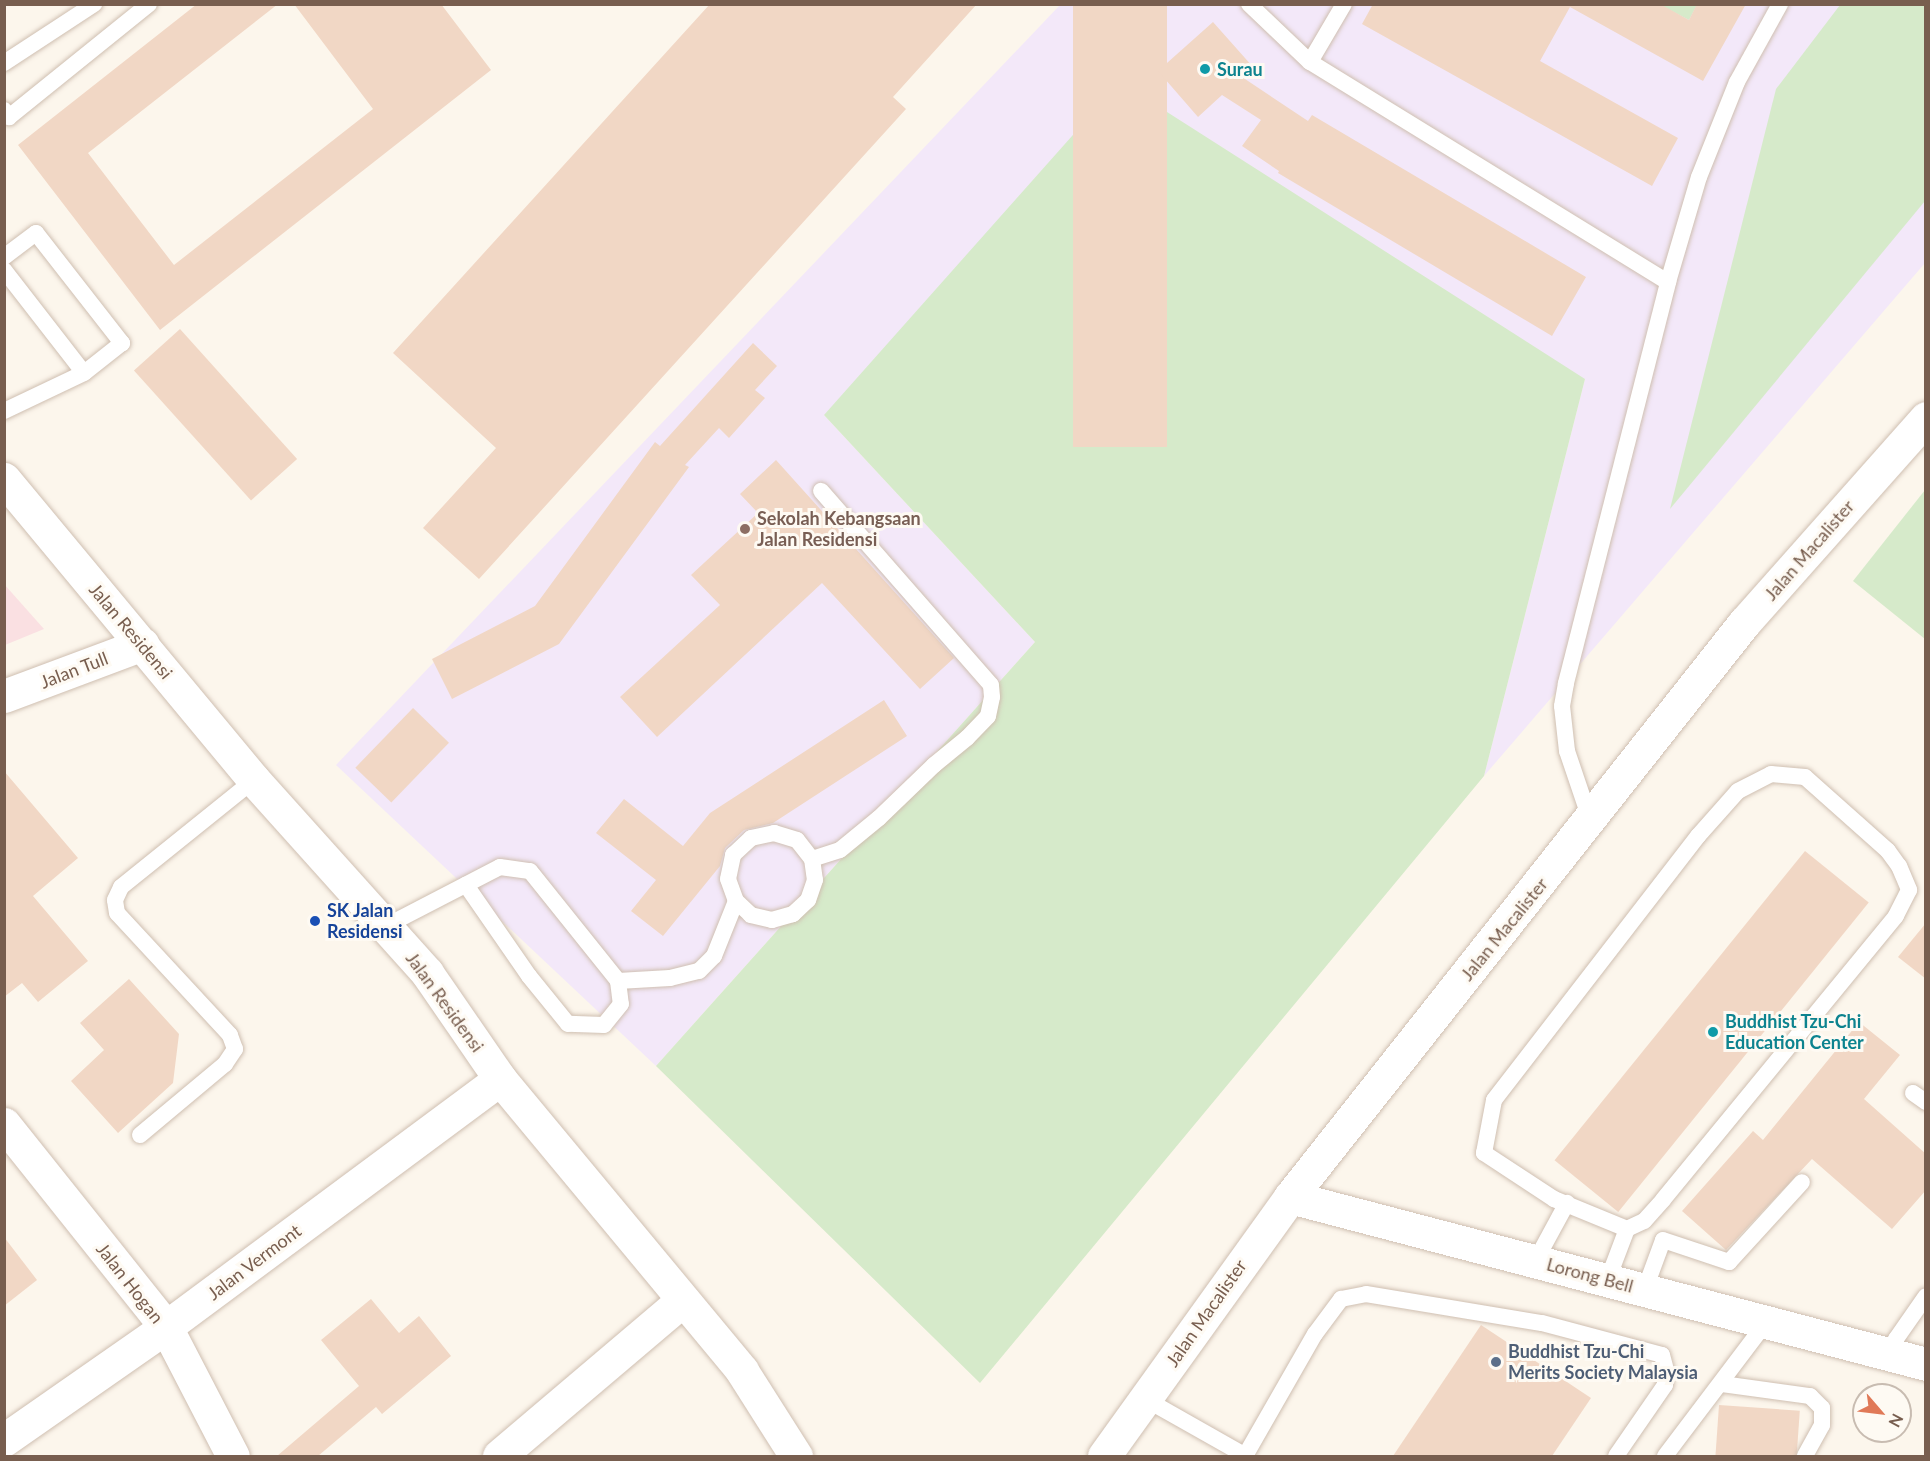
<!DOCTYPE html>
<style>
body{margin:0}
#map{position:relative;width:1930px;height:1461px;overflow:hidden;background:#fcf6ec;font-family:Lato,sans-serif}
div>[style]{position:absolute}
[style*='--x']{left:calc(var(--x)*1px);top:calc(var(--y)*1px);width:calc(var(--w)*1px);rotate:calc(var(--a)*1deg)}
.education>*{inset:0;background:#f3e8f9}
.medical>*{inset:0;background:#fae0e2}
.green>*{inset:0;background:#d6eaca}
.building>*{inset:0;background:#f1d7c5;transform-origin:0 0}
.roads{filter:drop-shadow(0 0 2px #cfbfb1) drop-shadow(0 0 2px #cfbfb1)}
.lane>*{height:16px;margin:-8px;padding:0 8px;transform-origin:8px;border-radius:8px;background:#fff}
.street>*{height:33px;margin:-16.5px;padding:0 16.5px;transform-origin:16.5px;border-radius:16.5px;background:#fff}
.secondary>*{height:33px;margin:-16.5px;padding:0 16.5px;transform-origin:16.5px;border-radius:16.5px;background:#fff}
.dots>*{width:16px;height:16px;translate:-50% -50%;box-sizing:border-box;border:3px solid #fefaf3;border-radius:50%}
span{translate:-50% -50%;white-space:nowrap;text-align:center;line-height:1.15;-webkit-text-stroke:6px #fefaf3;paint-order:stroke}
.culture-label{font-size:18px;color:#0d838f;font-weight:700}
.left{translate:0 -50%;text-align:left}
.education-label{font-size:18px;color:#785e54;font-weight:700}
.street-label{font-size:18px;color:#785e4f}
.transit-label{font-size:18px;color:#164399;font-weight:700}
.service-label{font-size:18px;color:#4e5e75;font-weight:700}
.frame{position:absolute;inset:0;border:6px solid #785e4f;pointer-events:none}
.north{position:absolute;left:1852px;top:1383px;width:60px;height:60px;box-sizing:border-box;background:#fefaf3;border:2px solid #c8bcb1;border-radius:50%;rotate:118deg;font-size:16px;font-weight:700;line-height:24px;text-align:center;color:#785e4f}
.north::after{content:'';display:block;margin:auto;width:21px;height:27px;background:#e07957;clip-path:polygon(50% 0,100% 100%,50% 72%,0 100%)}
</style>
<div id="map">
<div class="education">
<i style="clip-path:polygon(1060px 5px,1925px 5px,1925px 263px,1484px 776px,1585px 379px,824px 415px,1035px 642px,656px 1066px,336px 765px)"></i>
</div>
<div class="medical">
<i style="clip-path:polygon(4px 584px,44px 629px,5px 645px,4px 645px)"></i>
</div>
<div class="green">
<i style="clip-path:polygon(1660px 5px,1697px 5px,1689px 20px)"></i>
<i style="clip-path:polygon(1840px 5px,1925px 5px,1925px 201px,1670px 509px,1776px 89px)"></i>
<i style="clip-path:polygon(1120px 82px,1585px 379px,1484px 776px,980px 1383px,656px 1066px,1035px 642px,824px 415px)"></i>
<i style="clip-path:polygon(1925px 490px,1925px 639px,1853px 581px)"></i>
</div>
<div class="building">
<i style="clip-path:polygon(197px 4px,278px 4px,88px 153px,174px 265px,373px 109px,294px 4px,441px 4px,491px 70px,160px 330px,18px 145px)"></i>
<i style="clip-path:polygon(710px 4px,977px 4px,893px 97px,906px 109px,479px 579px,423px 528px,496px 448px,393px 353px)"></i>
<i style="left:1073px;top:4px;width:94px;height:443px"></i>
<i style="clip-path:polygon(1373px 4px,1660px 4px,1689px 20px,1697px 4px,1746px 4px,1703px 81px,1570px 7px,1540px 61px,1678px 138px,1652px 186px,1362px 24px)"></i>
<i style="clip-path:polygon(1213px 22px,1253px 67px,1242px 77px,1308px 121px,1312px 115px,1586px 277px,1552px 336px,1278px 173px,1279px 171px,1242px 146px,1261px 120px,1222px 95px,1198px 117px,1158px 71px)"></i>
<i style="left:180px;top:329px;width:175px;height:62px;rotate:48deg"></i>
<i style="clip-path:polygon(753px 343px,777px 366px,755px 390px,765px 398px,729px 438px,719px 428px,685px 465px,689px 467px,559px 644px,452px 699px,432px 659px,535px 606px,655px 442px,660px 446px)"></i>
<i style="clip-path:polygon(776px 460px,954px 658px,920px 689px,822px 583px,657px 737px,620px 697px,720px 605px,691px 575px,758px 513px,740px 494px)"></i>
<i style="clip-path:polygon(884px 700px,907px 736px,773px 823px,744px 830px,725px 848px,720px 866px,663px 936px,631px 911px,656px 880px,596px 833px,624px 799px,683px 846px,710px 813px)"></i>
<i style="left:413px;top:708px;width:50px;height:83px;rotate:44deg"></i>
<i style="clip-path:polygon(4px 771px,78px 858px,33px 896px,88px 961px,38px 1002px,22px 983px,4px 997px)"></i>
<i style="left:1805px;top:851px;width:82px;height:398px;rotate:39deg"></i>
<i style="clip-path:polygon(1926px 923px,1926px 979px,1898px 957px)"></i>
<i style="clip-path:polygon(129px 979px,179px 1034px,173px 1083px,118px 1133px,71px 1081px,104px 1050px,80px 1023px)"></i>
<i style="clip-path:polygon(1859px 1022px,1900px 1055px,1864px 1099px,1926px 1154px,1926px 1190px,1892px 1229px,1812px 1159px,1726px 1250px,1682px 1211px,1753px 1131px,1763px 1140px)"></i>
<i style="clip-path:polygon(4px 1237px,37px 1280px,4px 1306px)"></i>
<i style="clip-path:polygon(371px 1299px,399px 1333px,419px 1316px,451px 1356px,382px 1414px,376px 1407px,318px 1456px,277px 1456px,359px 1386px,321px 1340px)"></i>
<i style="clip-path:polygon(1481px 1325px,1591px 1398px,1552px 1456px,1393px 1456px)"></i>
<i style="left:1719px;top:1405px;width:81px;height:51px;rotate:4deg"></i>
</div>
<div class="roads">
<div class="lane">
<i style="--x:1249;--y:4;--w:84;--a:43.6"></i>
<i style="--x:1344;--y:4;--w:67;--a:120.4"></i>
<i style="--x:1310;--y:62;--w:420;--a:31.6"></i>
<i style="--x:4;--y:63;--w:108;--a:-33.2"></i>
<i style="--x:4;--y:110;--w:9;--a:54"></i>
<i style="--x:9;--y:117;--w:180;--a:-38.9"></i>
<i style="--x:4;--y:257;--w:40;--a:-37"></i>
<i style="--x:36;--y:233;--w:140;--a:52"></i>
<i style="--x:122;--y:343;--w:48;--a:141.7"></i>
<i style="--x:84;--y:373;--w:89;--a:154.6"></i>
<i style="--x:4;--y:270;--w:130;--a:52.2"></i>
<i style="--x:1771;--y:774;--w:34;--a:5"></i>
<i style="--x:1805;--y:777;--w:111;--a:41.7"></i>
<i style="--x:1888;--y:851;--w:19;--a:54"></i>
<i style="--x:1899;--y:866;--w:26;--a:67"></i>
<i style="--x:1909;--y:890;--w:29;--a:117"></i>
<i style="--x:1896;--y:916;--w:367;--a:129.4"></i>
<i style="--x:1663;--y:1200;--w:28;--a:132"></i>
<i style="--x:1644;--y:1221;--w:19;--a:155"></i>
<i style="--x:1627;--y:1229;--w:79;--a:-157.7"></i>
<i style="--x:1554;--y:1199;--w:84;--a:-146.7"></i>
<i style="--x:1484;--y:1153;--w:54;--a:-79.3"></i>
<i style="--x:1494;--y:1100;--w:334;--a:-52.3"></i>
<i style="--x:1698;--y:836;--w:60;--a:-48.4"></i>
<i style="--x:1738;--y:791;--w:37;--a:-27"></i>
<i style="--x:1590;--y:819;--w:72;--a:-108.7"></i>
<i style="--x:1567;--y:751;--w:45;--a:-96.3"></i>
<i style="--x:1562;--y:706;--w:23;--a:-80"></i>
<i style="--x:1566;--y:683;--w:414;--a:-75.7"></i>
<i style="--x:1668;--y:282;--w:109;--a:-73.6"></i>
<i style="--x:1699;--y:177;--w:102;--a:-68.2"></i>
<i style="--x:1737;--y:82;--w:89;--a:-61.1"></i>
<i style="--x:812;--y:859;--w:29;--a:-18"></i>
<i style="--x:840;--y:850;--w:50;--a:-39.4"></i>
<i style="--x:879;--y:818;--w:76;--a:-43.9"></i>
<i style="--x:934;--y:765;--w:43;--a:-39.3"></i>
<i style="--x:967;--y:738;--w:30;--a:-46"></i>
<i style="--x:988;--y:716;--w:19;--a:-78"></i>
<i style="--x:992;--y:697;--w:12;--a:-95"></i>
<i style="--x:991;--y:685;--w:258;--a:-131.2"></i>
<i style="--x:386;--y:926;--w:128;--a:-27.4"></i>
<i style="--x:500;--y:867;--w:30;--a:8"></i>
<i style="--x:530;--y:871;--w:141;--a:51.3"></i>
<i style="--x:618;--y:981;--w:23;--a:83"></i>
<i style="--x:621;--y:1004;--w:27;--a:129"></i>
<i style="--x:604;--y:1025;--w:36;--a:-178"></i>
<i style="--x:568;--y:1024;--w:62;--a:-129.1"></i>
<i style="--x:529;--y:976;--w:111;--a:-124.7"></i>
<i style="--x:618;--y:981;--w:52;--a:-3.3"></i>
<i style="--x:670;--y:978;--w:30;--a:-14"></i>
<i style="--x:699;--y:971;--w:21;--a:-45"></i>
<i style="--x:714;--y:956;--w:59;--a:-68.2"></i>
<i style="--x:736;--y:901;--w:23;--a:-110"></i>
<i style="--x:728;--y:879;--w:25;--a:-78"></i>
<i style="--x:733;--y:855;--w:25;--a:-43"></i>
<i style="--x:751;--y:838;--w:24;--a:-12"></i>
<i style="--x:774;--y:833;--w:24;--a:17"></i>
<i style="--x:797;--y:840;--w:24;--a:52"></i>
<i style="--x:812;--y:859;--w:21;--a:82"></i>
<i style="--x:815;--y:880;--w:21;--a:109"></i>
<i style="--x:808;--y:900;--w:21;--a:137"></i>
<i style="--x:793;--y:914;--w:22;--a:164"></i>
<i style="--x:772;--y:920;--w:22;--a:-167"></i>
<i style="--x:751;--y:915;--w:21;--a:-137"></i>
<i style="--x:1913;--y:1093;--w:16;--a:35"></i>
<i style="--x:140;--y:1135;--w:111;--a:-39.9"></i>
<i style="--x:225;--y:1064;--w:18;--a:-56"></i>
<i style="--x:235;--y:1049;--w:15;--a:-110"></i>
<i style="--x:230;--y:1035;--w:166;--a:-132.8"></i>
<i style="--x:117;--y:913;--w:13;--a:-99"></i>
<i style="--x:115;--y:900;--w:14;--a:-65"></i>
<i style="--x:121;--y:887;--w:171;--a:-38.8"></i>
<i style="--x:1536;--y:1260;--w:65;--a:-61.5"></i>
<i style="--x:1608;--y:1279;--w:53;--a:-69.2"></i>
<i style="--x:1645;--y:1289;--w:52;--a:-69.8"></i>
<i style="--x:1663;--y:1240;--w:70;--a:18.4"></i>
<i style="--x:1729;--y:1262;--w:108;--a:-47.6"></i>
<i style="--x:1889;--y:1353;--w:16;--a:-63"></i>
<i style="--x:1896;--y:1339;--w:52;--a:-55.1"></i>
<i style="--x:1722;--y:1384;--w:89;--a:7.8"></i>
<i style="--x:1810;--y:1396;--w:17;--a:45"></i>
<i style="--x:1822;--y:1408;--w:17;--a:90"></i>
<i style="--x:1822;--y:1425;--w:35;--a:119"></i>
<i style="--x:1147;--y:1400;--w:114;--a:29.5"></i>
<i style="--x:1245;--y:1456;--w:141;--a:-60.2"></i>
<i style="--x:1315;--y:1334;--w:44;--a:-53.4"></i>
<i style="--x:1341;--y:1299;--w:25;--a:-11"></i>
<i style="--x:1366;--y:1294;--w:178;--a:9.4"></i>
<i style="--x:1542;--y:1323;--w:124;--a:14.9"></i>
<i style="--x:1662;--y:1355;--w:16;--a:75"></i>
<i style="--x:1666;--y:1370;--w:15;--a:94"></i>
<i style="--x:1665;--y:1385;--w:86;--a:124.6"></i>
<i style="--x:1665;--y:1456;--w:169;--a:-52.9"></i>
</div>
<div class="street">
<i style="--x:4;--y:696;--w:148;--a:-20.5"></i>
<i style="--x:4;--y:1124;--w:260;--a:51.4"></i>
<i style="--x:166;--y:1327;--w:145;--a:62.6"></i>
<i style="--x:1290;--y:1197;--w:658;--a:14.71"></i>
<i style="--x:4;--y:1440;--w:198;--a:-34.9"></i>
<i style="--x:166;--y:1327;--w:416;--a:-36.6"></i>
<i style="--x:499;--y:1456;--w:241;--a:-40.3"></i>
</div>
<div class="secondary">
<i style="--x:4;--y:479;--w:391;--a:50.3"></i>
<i style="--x:254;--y:780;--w:259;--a:48.1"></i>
<i style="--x:427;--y:973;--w:129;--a:55.4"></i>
<i style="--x:500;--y:1079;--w:379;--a:50.3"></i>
<i style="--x:742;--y:1371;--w:101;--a:57.6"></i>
<i style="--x:1104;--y:1456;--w:319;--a:-54.3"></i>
<i style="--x:1290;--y:1197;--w:732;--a:-51.66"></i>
<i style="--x:1744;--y:623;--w:274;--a:-48.4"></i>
</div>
</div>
<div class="dots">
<i style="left:1205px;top:69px;background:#0f9aa8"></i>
<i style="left:745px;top:529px;background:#8d6e63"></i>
<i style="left:315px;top:921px;background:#1a4fb4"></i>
<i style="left:1713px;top:1032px;background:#0f9aa8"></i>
<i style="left:1496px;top:1362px;background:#5c6f8a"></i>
</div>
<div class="culture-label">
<span class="left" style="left:1217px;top:69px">Surau</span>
<span class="left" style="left:1725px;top:1032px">Buddhist Tzu-Chi<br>Education Center</span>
</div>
<div class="education-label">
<span class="left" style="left:757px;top:529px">Sekolah Kebangsaan<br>Jalan Residensi</span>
</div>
<div class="street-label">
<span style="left:1809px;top:550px;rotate:-49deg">Jalan Macalister</span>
<span style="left:131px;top:631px;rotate:50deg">Jalan Residensi</span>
<span style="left:74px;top:670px;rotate:-21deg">Jalan Tull</span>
<span style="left:1504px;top:929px;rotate:-51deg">Jalan Macalister</span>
<span style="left:445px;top:1002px;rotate:54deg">Jalan Residensi</span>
<span style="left:254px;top:1262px;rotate:-37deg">Jalan Vermont</span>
<span style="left:1590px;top:1275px;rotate:15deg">Lorong Bell</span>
<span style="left:130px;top:1283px;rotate:52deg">Jalan Hogan</span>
<span style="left:1206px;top:1313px;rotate:-55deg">Jalan Macalister</span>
</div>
<div class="transit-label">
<span class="left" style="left:327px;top:921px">SK Jalan<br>Residensi</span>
</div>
<div class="service-label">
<span class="left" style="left:1508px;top:1362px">Buddhist Tzu-Chi<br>Merits Society Malaysia</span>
</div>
<div class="frame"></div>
<div class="north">N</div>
</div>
